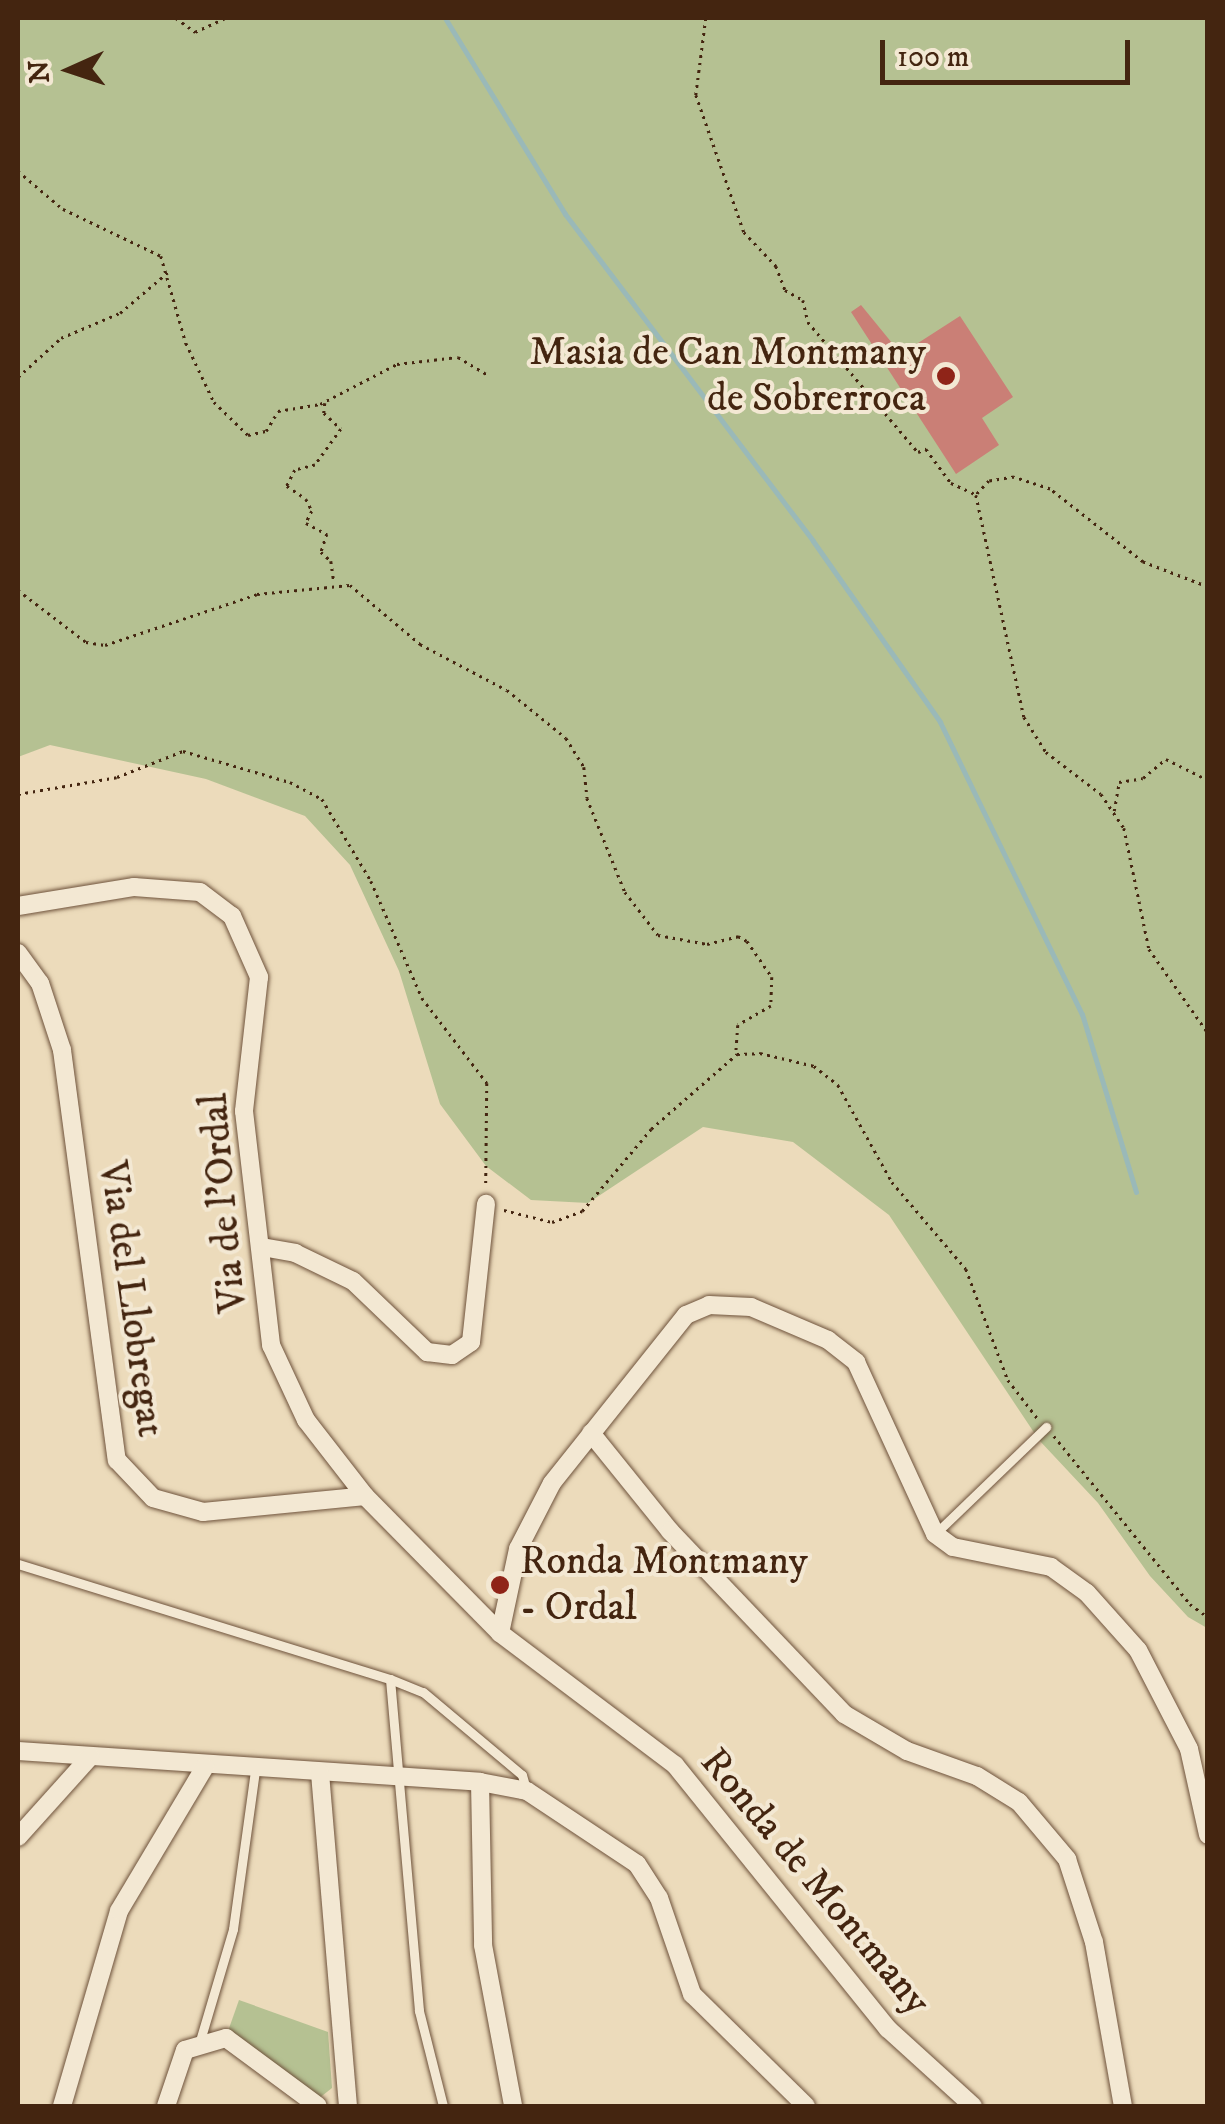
<!DOCTYPE html>
<style>
body{margin:0}
#map{position:relative;width:1225px;height:2124px;overflow:hidden;background:#ecdbbb;font-family:"IM FELL DW Pica",serif}
div>[style]{position:absolute}
[style*='--x']{left:calc(var(--x)*1px);top:calc(var(--y)*1px);width:calc(var(--w)*1px);rotate:calc(var(--a)*1deg)}
.green>*{inset:0;background:#b5c192}
.stream>*{height:5px;margin:-2.5px;padding:0 2.5px;transform-origin:2.5px;border-radius:2.5px;background:#9ab9b8}
.building>*{inset:0;background:#ca7f76}
.path>*{height:2.5px;margin-top:-1.25px;transform-origin:0;background:repeating-linear-gradient(90deg,#442510 0 2.5px,transparent 0 7.5px)}
.roads{filter:drop-shadow(0 0 2px #6e523b) drop-shadow(0 0 2px #6e523b)}
.lane>*{height:9px;margin:-4.5px;padding:0 4.5px;transform-origin:4.5px;border-radius:4.5px;background:#f3e8d3}
.street>*{height:18px;margin:-9px;padding:0 9px;transform-origin:9px;border-radius:9px;background:#f3e8d3}
.dots>*{width:28px;height:28px;translate:-50% -50%;box-sizing:border-box;border:5px solid #f3e8d3;border-radius:50%}
span{translate:-50% -50%;white-space:nowrap;text-align:center;line-height:1.15;-webkit-text-stroke:8px #f3e8d3;paint-order:stroke}
.poi-label{font-size:40px;color:#442510}
.right{translate:-100% -50%;text-align:right}
.left{translate:0 -50%;text-align:left}
.street-label{font-size:40px;color:#442510}
.frame{position:absolute;inset:0;border:20px solid #442510;pointer-events:none}
.north{position:absolute;left:20px;top:20px;width:100px;height:100px;-webkit-text-stroke:8px #f3e8d3;paint-order:stroke;rotate:267deg;font-size:28px;font-weight:700;line-height:40px;text-align:center;color:#442510}
.north::after{content:'';display:block;margin:auto;width:35px;height:45px;background:#442510;clip-path:polygon(50% 0,100% 100%,50% 72%,0 100%)}
.scale{position:absolute;left:880px;top:40px;width:250px;height:45px;box-sizing:border-box;border:5px solid #442510;border-top:0;padding-left:12px;font-size:30px;line-height:35px;white-space:nowrap;color:#442510;-webkit-text-stroke:8px #f3e8d3;paint-order:stroke}
</style>
<div id="map">
<div class="green">
<i style="clip-path:polygon(18px 18px,1207px 18px,1207px 1628px,1188px 1617px,1150px 1576px,1098px 1503px,1039px 1440px,889px 1215px,793px 1142px,703px 1127px,588px 1203px,531px 1200px,486px 1166px,440px 1104px,399px 971px,350px 865px,305px 816px,206px 779px,50px 745px,18px 757px)"></i>
<i style="clip-path:polygon(239px 2000px,328px 2032px,332px 2088px,318px 2099px,227px 2034px)"></i>
</div>
<div class="stream">
<i style="--x:445;--y:18;--w:230;--a:58.5"></i>
<i style="--x:565;--y:214;--w:410;--a:52.8"></i>
<i style="--x:813;--y:541;--w:221;--a:54.9"></i>
<i style="--x:940;--y:722;--w:325;--a:64.1"></i>
<i style="--x:1082;--y:1014;--w:186;--a:73.1"></i>
</div>
<div class="building">
<i style="clip-path:polygon(861px 305px,901px 354px,960px 316px,1013px 397px,982px 418px,999px 445px,956px 474px,851px 312px)"></i>
</div>
<div class="path">
<i style="--x:176;--y:18;--w:24;--a:36"></i>
<i style="--x:195;--y:32;--w:33;--a:-25"></i>
<i style="--x:706;--y:18;--w:78;--a:97.4"></i>
<i style="--x:696;--y:95;--w:145;--a:70.7"></i>
<i style="--x:744;--y:232;--w:47;--a:46.7"></i>
<i style="--x:776;--y:266;--w:26;--a:69"></i>
<i style="--x:785;--y:290;--w:21;--a:29"></i>
<i style="--x:803;--y:300;--w:23;--a:77"></i>
<i style="--x:808;--y:322;--w:170;--a:49.8"></i>
<i style="--x:918;--y:452;--w:9;--a:-21"></i>
<i style="--x:926;--y:449;--w:42;--a:53.7"></i>
<i style="--x:951;--y:483;--w:26;--a:25"></i>
<i style="--x:18;--y:171;--w:59;--a:40.2"></i>
<i style="--x:63;--y:209;--w:109;--a:25.6"></i>
<i style="--x:161;--y:256;--w:91;--a:74"></i>
<i style="--x:186;--y:343;--w:65;--a:64.6"></i>
<i style="--x:214;--y:402;--w:47;--a:44.1"></i>
<i style="--x:248;--y:435;--w:18;--a:-13"></i>
<i style="--x:266;--y:431;--w:23;--a:-59"></i>
<i style="--x:278;--y:411;--w:43;--a:-9.5"></i>
<i style="--x:320;--y:404;--w:87;--a:-27.5"></i>
<i style="--x:397;--y:364;--w:61;--a:-6.5"></i>
<i style="--x:458;--y:357;--w:37;--a:31"></i>
<i style="--x:18;--y:377;--w:58;--a:-42.2"></i>
<i style="--x:61;--y:338;--w:64;--a:-23"></i>
<i style="--x:120;--y:313;--w:63;--a:-40.5"></i>
<i style="--x:325;--y:403;--w:10;--a:96"></i>
<i style="--x:324;--y:413;--w:23;--a:43"></i>
<i style="--x:341;--y:429;--w:44;--a:125.8"></i>
<i style="--x:315;--y:465;--w:21;--a:166"></i>
<i style="--x:295;--y:470;--w:18;--a:117"></i>
<i style="--x:287;--y:486;--w:23;--a:34"></i>
<i style="--x:306;--y:499;--w:13;--a:63"></i>
<i style="--x:312;--y:511;--w:13;--a:117"></i>
<i style="--x:306;--y:523;--w:24;--a:28"></i>
<i style="--x:327;--y:534;--w:19;--a:108"></i>
<i style="--x:321;--y:552;--w:13;--a:42"></i>
<i style="--x:331;--y:561;--w:21;--a:82"></i>
<i style="--x:1208;--y:587;--w:70;--a:-159"></i>
<i style="--x:1143;--y:562;--w:118;--a:-141.9"></i>
<i style="--x:1050;--y:489;--w:38;--a:-162"></i>
<i style="--x:1014;--y:477;--w:25;--a:171"></i>
<i style="--x:989;--y:481;--w:19;--a:133"></i>
<i style="--x:976;--y:495;--w:227;--a:77.8"></i>
<i style="--x:1024;--y:717;--w:41;--a:57.8"></i>
<i style="--x:1046;--y:752;--w:69;--a:37.4"></i>
<i style="--x:1101;--y:794;--w:41;--a:55.9"></i>
<i style="--x:1124;--y:828;--w:124;--a:78.3"></i>
<i style="--x:1149;--y:949;--w:103;--a:54.9"></i>
<i style="--x:18;--y:590;--w:86;--a:37.4"></i>
<i style="--x:86;--y:642;--w:19;--a:9"></i>
<i style="--x:105;--y:645;--w:160;--a:-18.5"></i>
<i style="--x:257;--y:594;--w:93;--a:-5.5"></i>
<i style="--x:350;--y:585;--w:92;--a:40.1"></i>
<i style="--x:420;--y:644;--w:98;--a:27.9"></i>
<i style="--x:507;--y:690;--w:76;--a:39.1"></i>
<i style="--x:566;--y:738;--w:34;--a:58"></i>
<i style="--x:584;--y:767;--w:31;--a:84"></i>
<i style="--x:587;--y:798;--w:101;--a:68"></i>
<i style="--x:625;--y:892;--w:54;--a:52.5"></i>
<i style="--x:658;--y:935;--w:50;--a:10.4"></i>
<i style="--x:707;--y:944;--w:32;--a:-14"></i>
<i style="--x:738;--y:936;--w:10;--a:29"></i>
<i style="--x:747;--y:941;--w:44;--a:55.2"></i>
<i style="--x:772;--y:977;--w:29;--a:92"></i>
<i style="--x:771;--y:1006;--w:38;--a:150"></i>
<i style="--x:738;--y:1025;--w:27;--a:94"></i>
<i style="--x:18;--y:794;--w:100;--a:-9.7"></i>
<i style="--x:117;--y:777;--w:71;--a:-21.5"></i>
<i style="--x:183;--y:751;--w:111;--a:16.2"></i>
<i style="--x:290;--y:782;--w:36;--a:28"></i>
<i style="--x:322;--y:799;--w:96;--a:59.1"></i>
<i style="--x:371;--y:881;--w:128;--a:66.4"></i>
<i style="--x:422;--y:998;--w:107;--a:52.6"></i>
<i style="--x:487;--y:1083;--w:102;--a:90.6"></i>
<i style="--x:1114;--y:811;--w:29;--a:-80"></i>
<i style="--x:1119;--y:782;--w:24;--a:-9"></i>
<i style="--x:1143;--y:778;--w:30;--a:-40"></i>
<i style="--x:1166;--y:759;--w:47;--a:26.6"></i>
<i style="--x:504;--y:1210;--w:49;--a:14"></i>
<i style="--x:552;--y:1222;--w:32;--a:-20"></i>
<i style="--x:582;--y:1211;--w:107;--a:-49.9"></i>
<i style="--x:651;--y:1129;--w:114;--a:-41.1"></i>
<i style="--x:737;--y:1054;--w:23;--a:-2"></i>
<i style="--x:760;--y:1053;--w:56;--a:13.5"></i>
<i style="--x:814;--y:1066;--w:31;--a:38"></i>
<i style="--x:838;--y:1085;--w:111;--a:60.9"></i>
<i style="--x:892;--y:1182;--w:114;--a:49.6"></i>
<i style="--x:966;--y:1269;--w:119;--a:69.3"></i>
<i style="--x:1008;--y:1380;--w:49;--a:52.4"></i>
<i style="--x:1054;--y:1436;--w:216;--a:51"></i>
<i style="--x:1190;--y:1604;--w:22;--a:36"></i>
</div>
<div class="roads">
<div class="lane">
<i style="--x:936;--y:1533;--w:153;--a:-43.9"></i>
<i style="--x:18;--y:1564;--w:389;--a:17.2"></i>
<i style="--x:390;--y:1679;--w:333;--a:85"></i>
<i style="--x:419;--y:2011;--w:98;--a:75.8"></i>
<i style="--x:390;--y:1679;--w:35;--a:22"></i>
<i style="--x:423;--y:1692;--w:129;--a:40"></i>
<i style="--x:522;--y:1775;--w:15;--a:74"></i>
<i style="--x:199;--y:2044;--w:120;--a:-73.5"></i>
<i style="--x:233;--y:1929;--w:161;--a:-82.1"></i>
</div>
<div class="street">
<i style="--x:18;--y:906;--w:118;--a:-9.3"></i>
<i style="--x:134;--y:887;--w:66;--a:4.3"></i>
<i style="--x:200;--y:892;--w:40;--a:37"></i>
<i style="--x:232;--y:916;--w:67;--a:66.1"></i>
<i style="--x:259;--y:977;--w:135;--a:96.4"></i>
<i style="--x:244;--y:1111;--w:236;--a:83.4"></i>
<i style="--x:271;--y:1345;--w:83;--a:65"></i>
<i style="--x:306;--y:1420;--w:96;--a:52.2"></i>
<i style="--x:365;--y:1496;--w:192;--a:45.4"></i>
<i style="--x:18;--y:953;--w:37;--a:54"></i>
<i style="--x:40;--y:983;--w:71;--a:71.8"></i>
<i style="--x:62;--y:1050;--w:414;--a:82.4"></i>
<i style="--x:117;--y:1460;--w:52;--a:46.5"></i>
<i style="--x:153;--y:1498;--w:52;--a:15.6"></i>
<i style="--x:203;--y:1512;--w:163;--a:-5.6"></i>
<i style="--x:262;--y:1247;--w:34;--a:10"></i>
<i style="--x:295;--y:1253;--w:64;--a:25.8"></i>
<i style="--x:353;--y:1281;--w:103;--a:43.8"></i>
<i style="--x:427;--y:1352;--w:25;--a:7"></i>
<i style="--x:452;--y:1355;--w:23;--a:-34"></i>
<i style="--x:471;--y:1342;--w:139;--a:-83.8"></i>
<i style="--x:591;--y:1433;--w:126;--a:51.1"></i>
<i style="--x:670;--y:1531;--w:253;--a:46.4"></i>
<i style="--x:844;--y:1714;--w:73;--a:30.4"></i>
<i style="--x:907;--y:1751;--w:74;--a:19.7"></i>
<i style="--x:977;--y:1776;--w:49;--a:31.8"></i>
<i style="--x:1019;--y:1802;--w:75;--a:49.9"></i>
<i style="--x:1067;--y:1859;--w:87;--a:72"></i>
<i style="--x:1094;--y:1942;--w:167;--a:80"></i>
<i style="--x:18;--y:1751;--w:463;--a:3.8"></i>
<i style="--x:480;--y:1782;--w:48;--a:10.8"></i>
<i style="--x:527;--y:1791;--w:132;--a:33.6"></i>
<i style="--x:637;--y:1864;--w:40;--a:57.1"></i>
<i style="--x:659;--y:1898;--w:102;--a:71"></i>
<i style="--x:692;--y:1994;--w:160;--a:44.5"></i>
<i style="--x:320;--y:1773;--w:334;--a:85.2"></i>
<i style="--x:480;--y:1782;--w:163;--a:88.9"></i>
<i style="--x:483;--y:1945;--w:164;--a:79.4"></i>
<i style="--x:18;--y:1837;--w:108;--a:-48"></i>
<i style="--x:62;--y:2106;--w:203;--a:-73.7"></i>
<i style="--x:119;--y:1911;--w:168;--a:-59.2"></i>
<i style="--x:166;--y:2106;--w:59;--a:-71.3"></i>
<i style="--x:185;--y:2050;--w:43;--a:-16.3"></i>
<i style="--x:226;--y:2038;--w:114;--a:36.5"></i>
<i style="--x:973;--y:2106;--w:115;--a:-137.8"></i>
<i style="--x:888;--y:2029;--w:339;--a:-128.9"></i>
<i style="--x:675;--y:1765;--w:219;--a:-143"></i>
<i style="--x:500;--y:1633;--w:86;--a:-77.9"></i>
<i style="--x:518;--y:1549;--w:74;--a:-62.7"></i>
<i style="--x:552;--y:1483;--w:215;--a:-51.4"></i>
<i style="--x:686;--y:1315;--w:25;--a:-23"></i>
<i style="--x:709;--y:1305;--w:42;--a:2.7"></i>
<i style="--x:751;--y:1307;--w:84;--a:23.2"></i>
<i style="--x:828;--y:1340;--w:36;--a:38"></i>
<i style="--x:856;--y:1362;--w:189;--a:65.3"></i>
<i style="--x:935;--y:1534;--w:22;--a:36"></i>
<i style="--x:953;--y:1547;--w:100;--a:11.5"></i>
<i style="--x:1051;--y:1567;--w:44;--a:35.8"></i>
<i style="--x:1087;--y:1593;--w:76;--a:48.2"></i>
<i style="--x:1138;--y:1650;--w:111;--a:62.7"></i>
<i style="--x:1189;--y:1749;--w:88;--a:77.5"></i>
</div>
</div>
<div class="dots">
<i style="left:946px;top:376px;background:#8f2418"></i>
<i style="left:500px;top:1585px;background:#8f2418"></i>
</div>
<div class="poi-label">
<span class="right" style="left:926px;top:376px">Masia de Can Montmany<br>de Sobrerroca</span>
<span class="left" style="left:520px;top:1585px">Ronda Montmany<br>- Ordal</span>
</div>
<div class="street-label">
<span style="left:224px;top:1203px;rotate:-95deg">Via de l'Ordal</span>
<span style="left:131px;top:1299px;rotate:82deg">Via del Llobregat</span>
<span style="left:815px;top:1882px;rotate:50deg">Ronda de Montmany</span>
</div>
<div class="frame"></div>
<div class="north">N</div>
<div class="scale">100 m</div>
</div>
